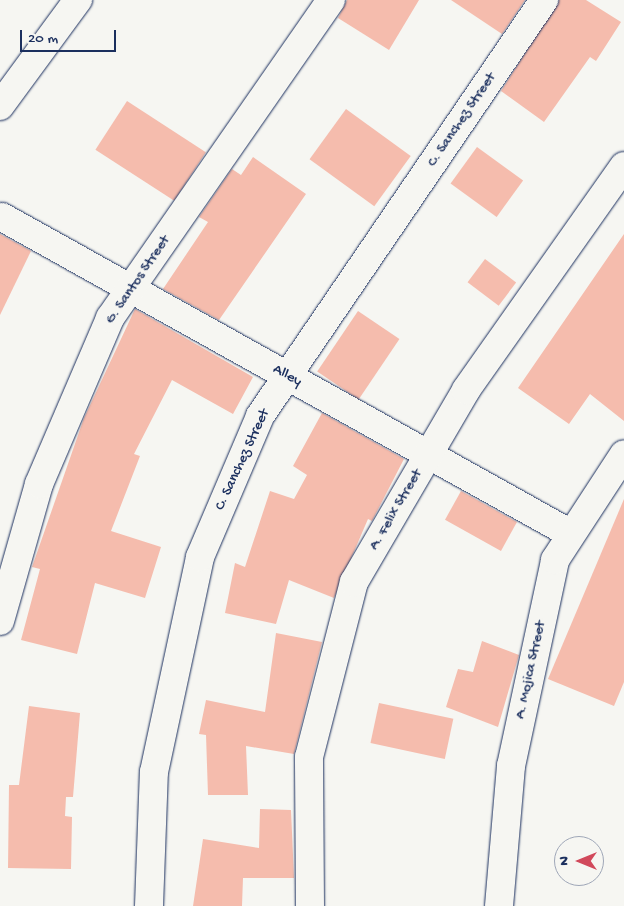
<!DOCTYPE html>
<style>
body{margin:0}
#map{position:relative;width:624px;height:906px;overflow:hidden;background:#f6f6f2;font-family:"Gochi Hand",sans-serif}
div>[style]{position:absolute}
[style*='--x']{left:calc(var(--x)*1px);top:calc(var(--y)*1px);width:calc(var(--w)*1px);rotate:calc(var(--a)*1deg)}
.building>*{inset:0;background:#f5bcad;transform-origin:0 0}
.roads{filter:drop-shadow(0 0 1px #1b2f5e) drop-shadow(0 0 1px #1b2f5e)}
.minor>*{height:28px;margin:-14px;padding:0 14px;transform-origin:14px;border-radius:14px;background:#f6f6f2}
span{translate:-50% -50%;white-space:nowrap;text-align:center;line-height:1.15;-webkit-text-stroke:4px #f6f6f2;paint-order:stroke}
.street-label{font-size:15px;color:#1b2f5e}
.north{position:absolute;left:554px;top:836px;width:50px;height:50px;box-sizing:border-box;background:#f6f6f2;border:1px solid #9ea6b7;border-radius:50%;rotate:270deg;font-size:14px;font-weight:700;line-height:20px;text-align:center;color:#1b2f5e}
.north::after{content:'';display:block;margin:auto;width:18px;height:22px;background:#d1495b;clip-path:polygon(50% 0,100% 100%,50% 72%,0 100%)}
.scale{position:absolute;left:20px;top:30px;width:96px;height:22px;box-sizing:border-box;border:2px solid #1b2f5e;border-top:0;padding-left:6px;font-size:15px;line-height:18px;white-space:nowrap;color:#1b2f5e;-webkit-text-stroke:4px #f6f6f2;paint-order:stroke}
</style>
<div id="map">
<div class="building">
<i style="clip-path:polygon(347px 0,419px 0,389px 50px,338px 18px)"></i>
<i style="clip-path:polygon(451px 0,525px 0,502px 34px)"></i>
<i style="clip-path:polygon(559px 0,586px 0,621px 22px,596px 61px,590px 57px,544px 122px,501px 91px)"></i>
<i style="left:127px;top:101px;width:94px;height:58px;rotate:33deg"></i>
<i style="left:346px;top:109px;width:80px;height:62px;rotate:36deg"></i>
<i style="left:477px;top:147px;width:57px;height:45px;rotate:36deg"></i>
<i style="clip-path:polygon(253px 157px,306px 194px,219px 320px,163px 289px,208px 222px,199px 217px,232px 169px,241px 175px)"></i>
<i style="clip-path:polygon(0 234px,31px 251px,0 315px)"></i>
<i style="clip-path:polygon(624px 234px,624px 421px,590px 394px,569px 424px,518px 388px)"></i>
<i style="left:485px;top:259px;width:39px;height:29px;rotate:37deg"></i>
<i style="clip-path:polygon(135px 309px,253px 377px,233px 414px,172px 380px,134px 454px,140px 456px,111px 531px,161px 547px,145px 598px,95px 583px,77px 654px,21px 640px,40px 569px,32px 567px,84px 418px)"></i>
<i style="left:358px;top:311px;width:50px;height:73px;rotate:34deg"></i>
<i style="clip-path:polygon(322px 413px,404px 459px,372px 521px,368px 519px,334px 598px,289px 580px,276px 624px,225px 613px,235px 563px,245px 567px,270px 491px,294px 499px,307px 475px,293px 466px)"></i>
<i style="left:461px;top:491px;width:64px;height:33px;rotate:29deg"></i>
<i style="clip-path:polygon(624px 499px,624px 682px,614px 706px,548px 679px)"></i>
<i style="clip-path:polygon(276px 633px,322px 642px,294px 754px,246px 746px,248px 795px,208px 795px,206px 735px,199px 734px,206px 700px,265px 712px)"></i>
<i style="clip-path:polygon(482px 641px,519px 655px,498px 727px,446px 707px,458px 669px,473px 672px)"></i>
<i style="left:379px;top:703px;width:76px;height:41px;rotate:12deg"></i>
<i style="clip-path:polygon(29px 706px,80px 713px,73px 797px,66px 797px,65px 816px,72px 817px,71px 869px,8px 868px,9px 785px,19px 785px)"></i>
<i style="clip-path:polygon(260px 809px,291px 810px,294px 878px,243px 878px,242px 906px,193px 906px,203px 839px,259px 848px)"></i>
</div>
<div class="roads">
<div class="minor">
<i style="--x:0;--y:106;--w:132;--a:-53.7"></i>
<i style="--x:2;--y:217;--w:651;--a:29.12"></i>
<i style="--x:0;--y:621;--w:142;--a:-74.1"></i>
<i style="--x:39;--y:484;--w:181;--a:-66.8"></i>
<i style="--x:110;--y:318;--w:387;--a:-55.2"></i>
<i style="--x:149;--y:906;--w:134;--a:-87.9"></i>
<i style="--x:154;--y:772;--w:220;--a:-77.9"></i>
<i style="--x:200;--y:557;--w:153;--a:-66.9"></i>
<i style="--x:260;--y:416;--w:504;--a:-55.68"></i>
<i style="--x:310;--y:906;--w:149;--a:-90.4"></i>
<i style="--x:309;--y:757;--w:181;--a:-75.6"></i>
<i style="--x:354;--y:582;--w:222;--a:-59.7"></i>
<i style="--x:466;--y:390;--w:274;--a:-54.8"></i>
<i style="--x:499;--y:906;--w:141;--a:-85.1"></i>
<i style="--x:511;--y:766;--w:211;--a:-77.9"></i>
<i style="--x:555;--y:560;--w:126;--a:-56.9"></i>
</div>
</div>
<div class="street-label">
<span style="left:462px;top:120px;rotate:-56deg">C. Sanchez Street</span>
<span style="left:138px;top:280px;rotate:-56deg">G. Santos Street</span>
<span style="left:287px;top:376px;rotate:29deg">Alley</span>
<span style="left:243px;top:460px;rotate:-65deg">C. Sanchez Street</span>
<span style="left:396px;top:510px;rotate:-60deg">A. Felix Street</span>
<span style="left:531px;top:670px;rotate:-78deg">A. Mojica Street</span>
</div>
<div class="north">N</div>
<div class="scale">20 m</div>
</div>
